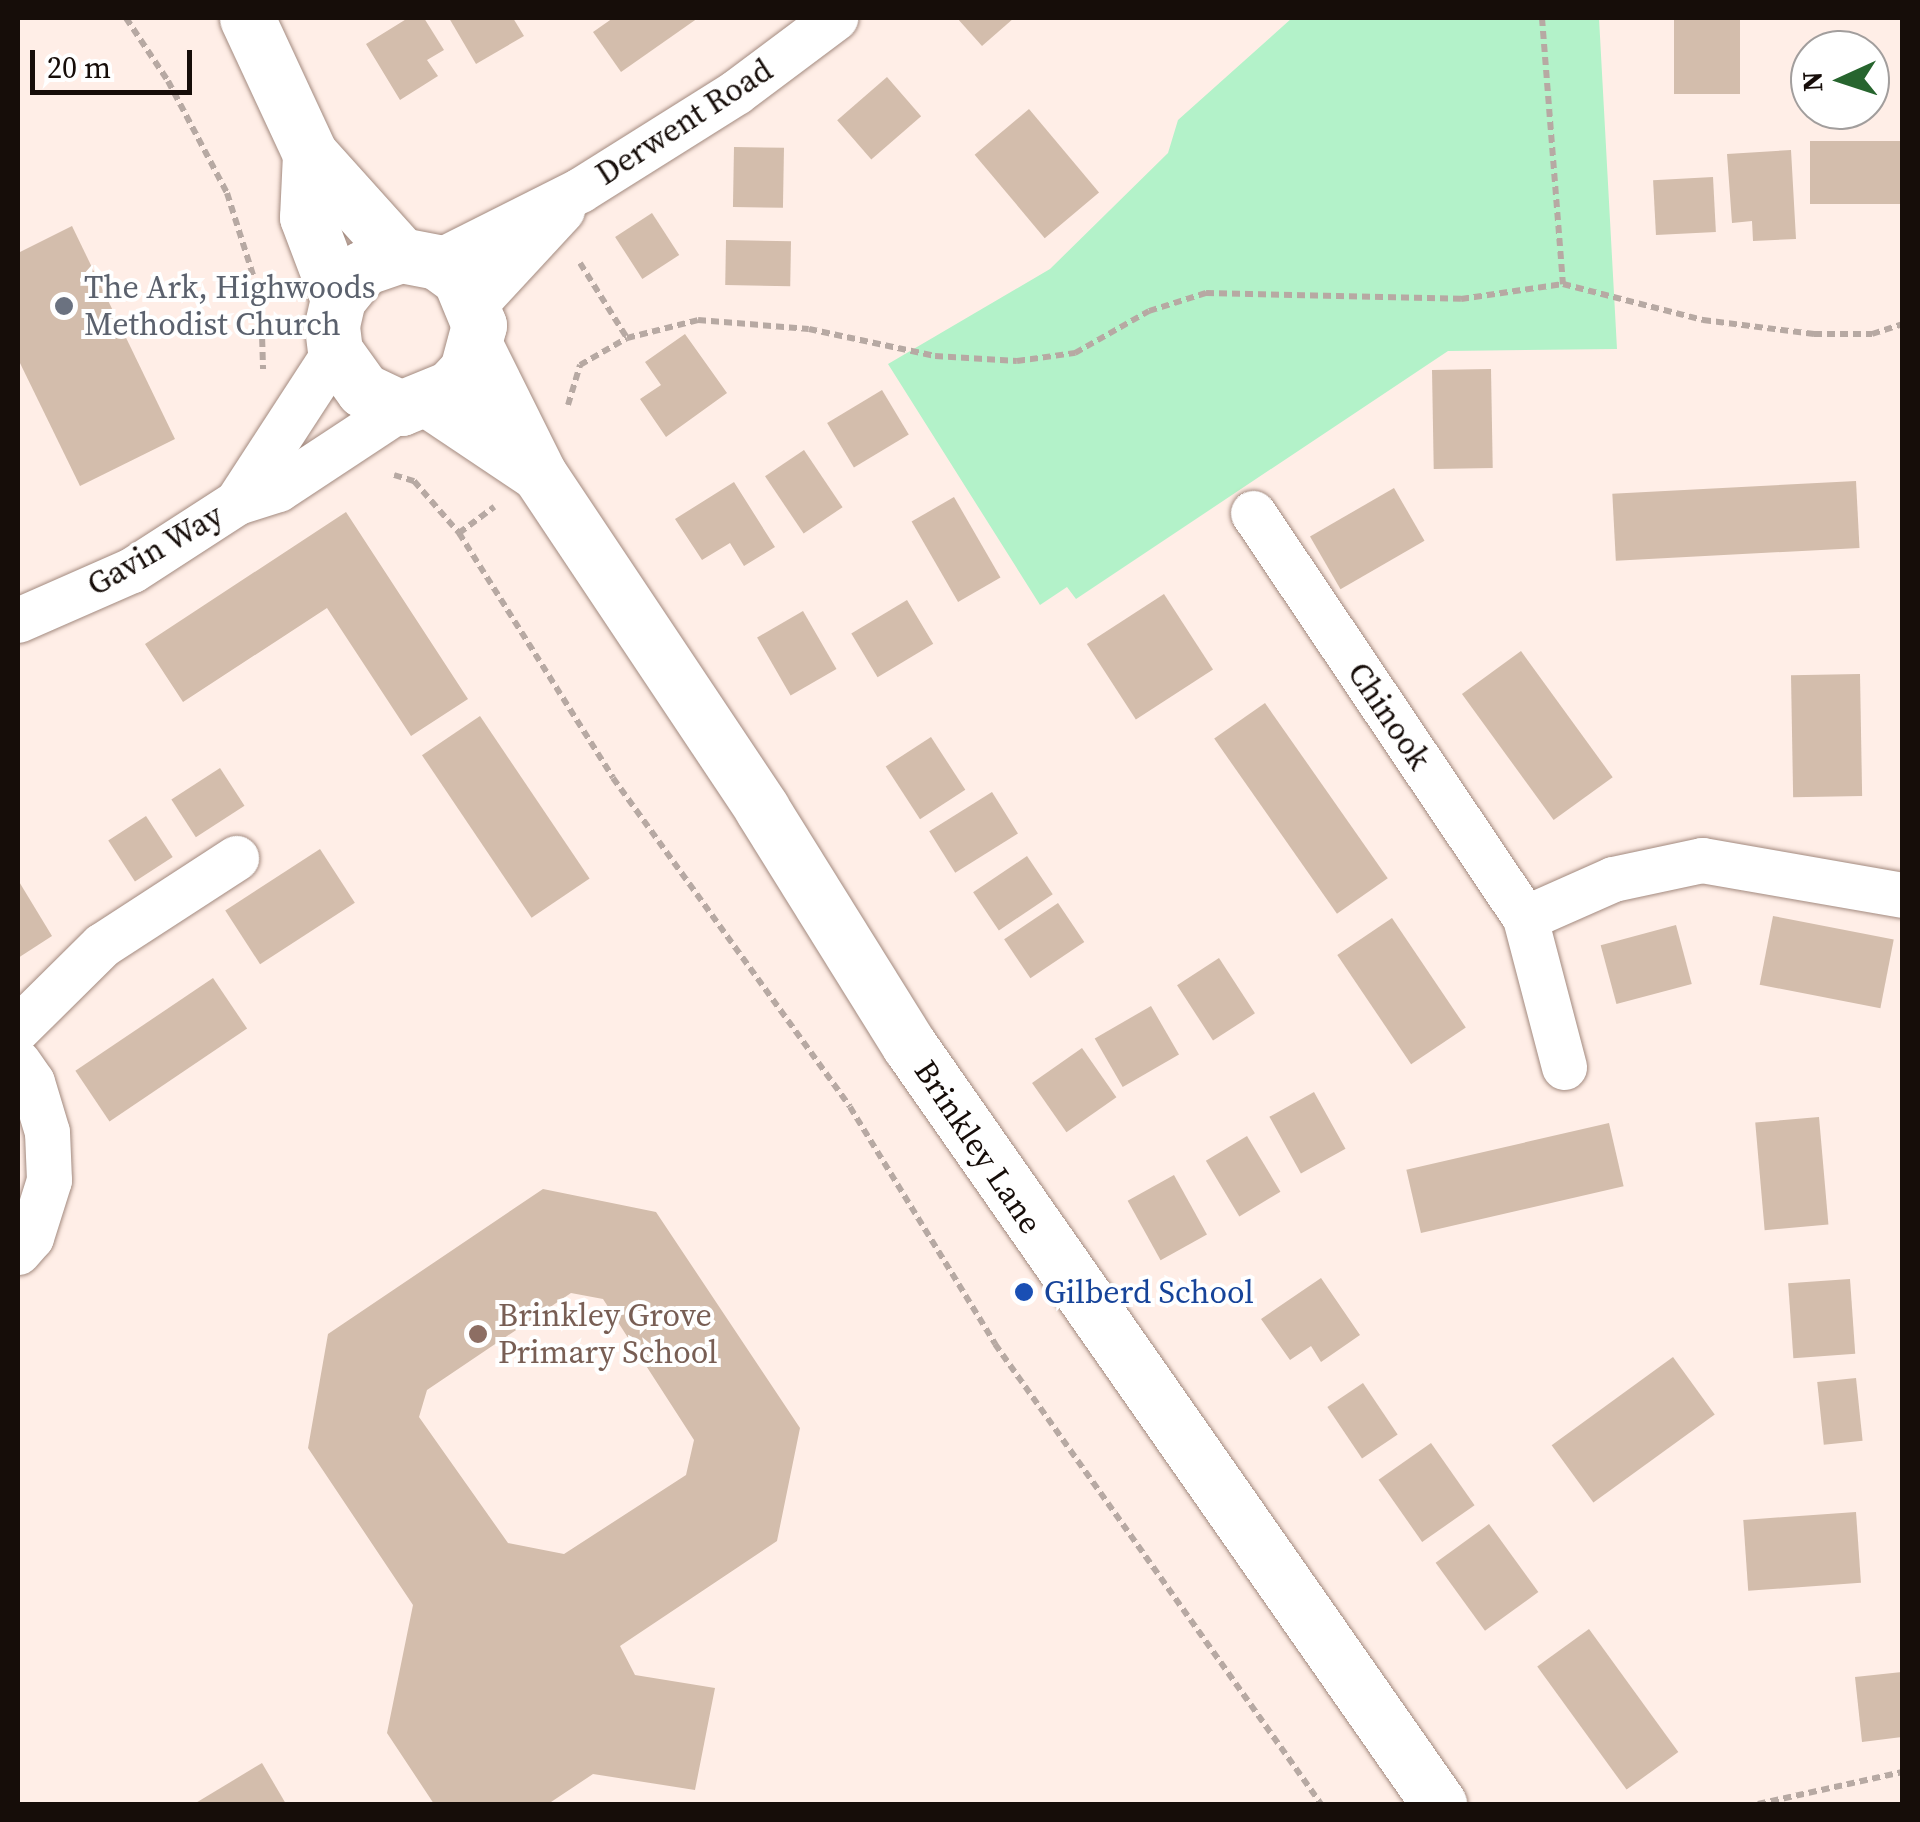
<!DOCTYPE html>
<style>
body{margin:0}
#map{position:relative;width:1920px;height:1822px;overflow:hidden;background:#ffeee7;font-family:"Source Serif 4",serif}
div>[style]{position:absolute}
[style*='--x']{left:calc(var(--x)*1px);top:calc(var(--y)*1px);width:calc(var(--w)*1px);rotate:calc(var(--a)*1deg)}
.green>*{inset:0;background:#b3f2c9}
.building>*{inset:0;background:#d3bdac;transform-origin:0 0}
.path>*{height:6px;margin-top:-3px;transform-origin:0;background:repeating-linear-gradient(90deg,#b7a9a3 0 8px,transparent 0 13px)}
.roads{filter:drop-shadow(0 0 2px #a38a7f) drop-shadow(0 0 2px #a38a7f)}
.minor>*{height:45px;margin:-22.5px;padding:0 22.5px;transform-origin:22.5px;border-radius:22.5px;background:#fff}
.tertiary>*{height:55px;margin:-27.5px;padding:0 27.5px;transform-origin:27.5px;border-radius:27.5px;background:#fff}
.dots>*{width:28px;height:28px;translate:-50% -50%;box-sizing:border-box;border:5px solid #fff;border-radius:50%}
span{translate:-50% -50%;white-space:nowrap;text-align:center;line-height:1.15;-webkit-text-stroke:8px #fff;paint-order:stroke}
.street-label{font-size:32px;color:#160d09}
.worship-label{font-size:32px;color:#5b616d}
.left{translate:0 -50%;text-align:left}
.transit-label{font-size:32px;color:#164399}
.education-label{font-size:32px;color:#785e54}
.frame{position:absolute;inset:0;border:20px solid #160d09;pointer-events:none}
.north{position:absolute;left:1790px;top:30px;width:100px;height:100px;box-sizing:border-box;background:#fff;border:2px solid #a29e9d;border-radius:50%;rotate:267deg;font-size:28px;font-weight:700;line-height:40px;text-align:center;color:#160d09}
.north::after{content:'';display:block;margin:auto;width:35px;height:45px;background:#27652e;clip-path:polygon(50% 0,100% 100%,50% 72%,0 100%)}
.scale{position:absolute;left:30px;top:50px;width:162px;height:45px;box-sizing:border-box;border:5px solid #160d09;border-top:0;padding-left:12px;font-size:30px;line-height:35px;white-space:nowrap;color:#160d09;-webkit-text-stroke:8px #fff;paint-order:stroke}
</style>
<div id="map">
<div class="green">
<i style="clip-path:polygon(1292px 18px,1599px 18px,1617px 349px,1448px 351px,1076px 599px,1067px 587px,1040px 605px,888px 364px,1050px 269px,1168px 153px,1178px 120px)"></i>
</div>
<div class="building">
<i style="clip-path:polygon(408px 18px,424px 18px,444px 50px,427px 60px,438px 76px,400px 100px,366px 44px)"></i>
<i style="clip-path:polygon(449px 18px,513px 18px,524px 36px,476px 64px)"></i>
<i style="clip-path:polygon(613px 18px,698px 18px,621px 72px,593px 32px)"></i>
<i style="clip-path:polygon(957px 18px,1014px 18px,982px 46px)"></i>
<i style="left:1674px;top:18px;width:66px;height:76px"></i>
<i style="left:887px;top:77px;width:52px;height:66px;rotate:49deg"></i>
<i style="left:1029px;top:109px;width:109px;height:71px;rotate:50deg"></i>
<i style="left:1902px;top:141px;width:63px;height:92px;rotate:90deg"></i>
<i style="left:734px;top:147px;width:50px;height:60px;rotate:1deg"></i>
<i style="clip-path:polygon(1791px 150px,1796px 239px,1753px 241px,1752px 221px,1732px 223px,1727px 154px)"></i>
<i style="left:1713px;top:177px;width:55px;height:60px;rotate:87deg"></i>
<i style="left:652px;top:213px;width:50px;height:44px;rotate:57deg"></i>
<i style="clip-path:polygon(72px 226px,175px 439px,80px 486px,18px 359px,18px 253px)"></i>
<i style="left:726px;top:240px;width:65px;height:45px;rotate:1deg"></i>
<i style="clip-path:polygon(685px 334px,727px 393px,666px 437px,640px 399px,661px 385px,645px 362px)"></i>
<i style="left:1491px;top:369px;width:99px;height:59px;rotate:89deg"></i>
<i style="left:882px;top:390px;width:52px;height:64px;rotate:59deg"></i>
<i style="left:804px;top:450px;width:69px;height:47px;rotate:56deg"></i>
<i style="left:1856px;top:481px;width:67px;height:244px;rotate:87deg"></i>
<i style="clip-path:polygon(734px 482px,775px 547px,744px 566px,730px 543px,702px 560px,675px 519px)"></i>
<i style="left:1394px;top:488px;width:61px;height:97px;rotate:60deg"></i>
<i style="left:954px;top:497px;width:93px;height:49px;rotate:60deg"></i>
<i style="clip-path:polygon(346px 512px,468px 699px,411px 736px,327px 608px,183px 702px,145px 644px)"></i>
<i style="left:1164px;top:594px;width:90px;height:92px;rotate:57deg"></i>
<i style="left:907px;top:600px;width:51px;height:65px;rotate:59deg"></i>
<i style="left:803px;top:611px;width:67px;height:53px;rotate:60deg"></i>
<i style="left:1521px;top:651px;width:156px;height:73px;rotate:54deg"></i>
<i style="left:1860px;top:674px;width:122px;height:69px;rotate:89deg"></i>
<i style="left:1265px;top:703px;width:214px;height:62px;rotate:55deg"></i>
<i style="left:480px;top:716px;width:196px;height:70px;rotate:56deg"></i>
<i style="left:931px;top:737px;width:63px;height:54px;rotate:57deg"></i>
<i style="left:220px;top:768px;width:45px;height:58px;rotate:57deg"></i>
<i style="left:992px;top:792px;width:49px;height:74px;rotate:58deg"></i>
<i style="left:146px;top:816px;width:49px;height:45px;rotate:57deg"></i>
<i style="left:320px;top:849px;width:64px;height:113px;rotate:57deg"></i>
<i style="left:1027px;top:856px;width:46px;height:65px;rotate:56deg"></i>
<i style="clip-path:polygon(18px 880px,52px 936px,18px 958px)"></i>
<i style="left:1058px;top:903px;width:47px;height:65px;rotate:56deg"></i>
<i style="left:1773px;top:916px;width:123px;height:70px;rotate:11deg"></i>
<i style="left:1392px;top:918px;width:132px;height:66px;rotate:56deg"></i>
<i style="left:1676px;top:925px;width:61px;height:78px;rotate:75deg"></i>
<i style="left:1219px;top:958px;width:66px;height:50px;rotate:57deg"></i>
<i style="left:213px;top:978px;width:61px;height:166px;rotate:56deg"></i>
<i style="left:1151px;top:1006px;width:56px;height:65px;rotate:60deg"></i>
<i style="left:1082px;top:1048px;width:60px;height:61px;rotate:55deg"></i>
<i style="left:1314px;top:1092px;width:65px;height:51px;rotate:61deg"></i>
<i style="left:1819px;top:1117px;width:108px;height:64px;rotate:85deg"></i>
<i style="left:1609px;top:1123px;width:65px;height:208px;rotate:77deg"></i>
<i style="left:1247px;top:1136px;width:65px;height:48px;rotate:59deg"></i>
<i style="left:1174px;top:1175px;width:68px;height:53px;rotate:61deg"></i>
<i style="clip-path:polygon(evenodd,543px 1189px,656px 1212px,800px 1428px,777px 1541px,620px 1646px,635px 1675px,715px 1688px,695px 1790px,593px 1774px,548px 1804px,434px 1804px,387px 1733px,413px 1605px,308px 1448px,328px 1334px,543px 1189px,571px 1293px,603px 1299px,694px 1440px,686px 1475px,564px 1554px,508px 1543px,419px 1417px,427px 1390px,571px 1293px)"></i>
<i style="clip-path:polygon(1321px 1278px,1360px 1335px,1321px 1362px,1311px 1346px,1290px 1360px,1261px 1319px)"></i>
<i style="left:1850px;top:1279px;width:75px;height:62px;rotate:86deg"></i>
<i style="left:1673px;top:1357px;width:71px;height:150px;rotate:54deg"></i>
<i style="left:1856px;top:1378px;width:63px;height:39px;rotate:84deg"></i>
<i style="left:1363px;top:1383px;width:62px;height:43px;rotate:56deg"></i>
<i style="left:1431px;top:1443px;width:76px;height:64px;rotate:55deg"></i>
<i style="left:1856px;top:1512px;width:71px;height:113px;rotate:86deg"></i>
<i style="left:1489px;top:1524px;width:84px;height:66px;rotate:54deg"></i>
<i style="left:1589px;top:1629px;width:152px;height:64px;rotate:54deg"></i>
<i style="clip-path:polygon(1902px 1672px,1902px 1737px,1862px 1742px,1855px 1677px)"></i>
<i style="clip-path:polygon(262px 1763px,286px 1804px,194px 1804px)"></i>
</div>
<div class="path">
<i style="--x:126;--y:18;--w:76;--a:56.3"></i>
<i style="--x:168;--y:81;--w:127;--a:62.2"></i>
<i style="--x:227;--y:193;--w:112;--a:72.4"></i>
<i style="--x:261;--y:300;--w:69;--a:88.3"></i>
<i style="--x:1542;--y:18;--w:267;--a:85.5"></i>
<i style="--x:580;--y:263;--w:89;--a:57.9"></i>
<i style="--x:568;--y:405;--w:42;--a:-73.3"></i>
<i style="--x:580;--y:365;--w:54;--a:-29.9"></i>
<i style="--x:627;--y:338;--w:73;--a:-14.2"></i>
<i style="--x:698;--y:320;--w:111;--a:4.6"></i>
<i style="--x:809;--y:329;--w:129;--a:12.1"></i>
<i style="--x:935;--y:356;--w:82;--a:3.5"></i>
<i style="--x:1017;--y:361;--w:59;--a:-7.9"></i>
<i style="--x:1075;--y:353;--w:85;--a:-29.6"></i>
<i style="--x:1149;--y:311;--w:60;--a:-17.5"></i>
<i style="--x:1206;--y:293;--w:255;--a:1.3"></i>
<i style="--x:1461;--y:299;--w:103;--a:-8.4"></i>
<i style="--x:1563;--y:284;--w:145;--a:14.4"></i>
<i style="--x:1703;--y:320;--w:112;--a:7.2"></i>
<i style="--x:1814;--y:334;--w:58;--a:0"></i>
<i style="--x:1872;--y:334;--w:32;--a:-18"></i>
<i style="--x:394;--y:475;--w:21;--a:17"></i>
<i style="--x:414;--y:481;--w:69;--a:49.1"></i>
<i style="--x:459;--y:533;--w:289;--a:57.8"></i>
<i style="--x:613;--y:778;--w:405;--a:54.2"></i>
<i style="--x:850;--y:1107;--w:278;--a:58.5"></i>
<i style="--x:995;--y:1344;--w:564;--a:54.67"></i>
<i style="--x:459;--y:533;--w:44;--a:-36.6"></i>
<i style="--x:1758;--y:1804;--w:148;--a:-12.5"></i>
</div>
<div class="roads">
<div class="minor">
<i style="--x:437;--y:262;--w:160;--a:-26.7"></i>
<i style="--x:580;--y:190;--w:184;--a:-32.1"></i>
<i style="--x:736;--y:92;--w:124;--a:-36.8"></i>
<i style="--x:475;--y:304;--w:128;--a:-47.2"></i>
<i style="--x:237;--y:502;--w:180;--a:-57"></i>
<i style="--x:1253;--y:513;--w:488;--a:56.1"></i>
<i style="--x:1525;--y:918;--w:154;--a:75.3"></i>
<i style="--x:18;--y:620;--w:124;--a:-23.7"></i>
<i style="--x:132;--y:570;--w:125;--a:-32.9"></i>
<i style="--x:237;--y:502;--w:43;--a:-17.6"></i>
<i style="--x:278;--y:489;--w:147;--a:-33.4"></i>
<i style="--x:1525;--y:918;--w:96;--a:-23.9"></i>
<i style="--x:1613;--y:879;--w:91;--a:-12.1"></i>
<i style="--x:1702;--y:860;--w:203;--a:9.9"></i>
<i style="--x:18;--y:1028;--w:118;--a:-44.7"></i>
<i style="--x:102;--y:945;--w:160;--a:-33"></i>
<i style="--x:18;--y:1062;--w:24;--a:55"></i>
<i style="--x:32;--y:1082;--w:52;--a:73.3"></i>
<i style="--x:47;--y:1132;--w:48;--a:87.6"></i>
<i style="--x:49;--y:1180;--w:60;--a:107.5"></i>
<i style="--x:31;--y:1237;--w:20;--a:131"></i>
</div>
<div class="tertiary">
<i style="--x:247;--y:18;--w:150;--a:65.1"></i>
<i style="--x:310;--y:154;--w:136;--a:48"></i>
<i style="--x:310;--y:154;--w:63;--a:92.7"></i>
<i style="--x:307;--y:217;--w:88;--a:69.3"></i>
<i style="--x:401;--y:255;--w:37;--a:11"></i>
<i style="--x:437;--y:262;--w:29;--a:36"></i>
<i style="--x:460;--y:279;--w:50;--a:67.6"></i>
<i style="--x:479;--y:325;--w:47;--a:104.9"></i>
<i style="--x:467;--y:370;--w:25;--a:133"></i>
<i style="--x:450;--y:388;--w:53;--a:157.8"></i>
<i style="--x:401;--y:408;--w:42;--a:-154.7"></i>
<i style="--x:363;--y:390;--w:48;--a:-125.7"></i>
<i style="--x:335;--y:351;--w:26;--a:-97"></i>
<i style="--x:332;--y:325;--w:27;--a:-77"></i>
<i style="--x:338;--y:299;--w:40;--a:-51"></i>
<i style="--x:363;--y:268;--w:40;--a:-18.9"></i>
<i style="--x:476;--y:347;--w:142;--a:63.6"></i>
<i style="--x:539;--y:474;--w:402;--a:56.3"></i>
<i style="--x:762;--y:809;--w:278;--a:58.1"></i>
<i style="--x:909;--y:1045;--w:926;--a:55.07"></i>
<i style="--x:427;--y:399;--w:131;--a:33.8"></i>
</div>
</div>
<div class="dots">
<i style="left:64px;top:306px;background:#6b7280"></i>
<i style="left:1024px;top:1292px;background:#1a4fb4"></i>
<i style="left:478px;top:1334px;background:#8d6e63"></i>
</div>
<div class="street-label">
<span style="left:684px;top:122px;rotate:-33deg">Derwent Road</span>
<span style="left:155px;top:550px;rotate:-30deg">Gavin Way</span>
<span style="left:1389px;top:716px;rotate:56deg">Chinook</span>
<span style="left:978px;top:1147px;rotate:56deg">Brinkley Lane</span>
</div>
<div class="worship-label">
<span class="left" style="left:84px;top:306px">The Ark, Highwoods<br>Methodist Church</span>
</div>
<div class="transit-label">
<span class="left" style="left:1044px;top:1292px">Gilberd School</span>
</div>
<div class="education-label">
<span class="left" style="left:498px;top:1334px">Brinkley Grove<br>Primary School</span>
</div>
<div class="frame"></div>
<div class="north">N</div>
<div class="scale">20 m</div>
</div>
